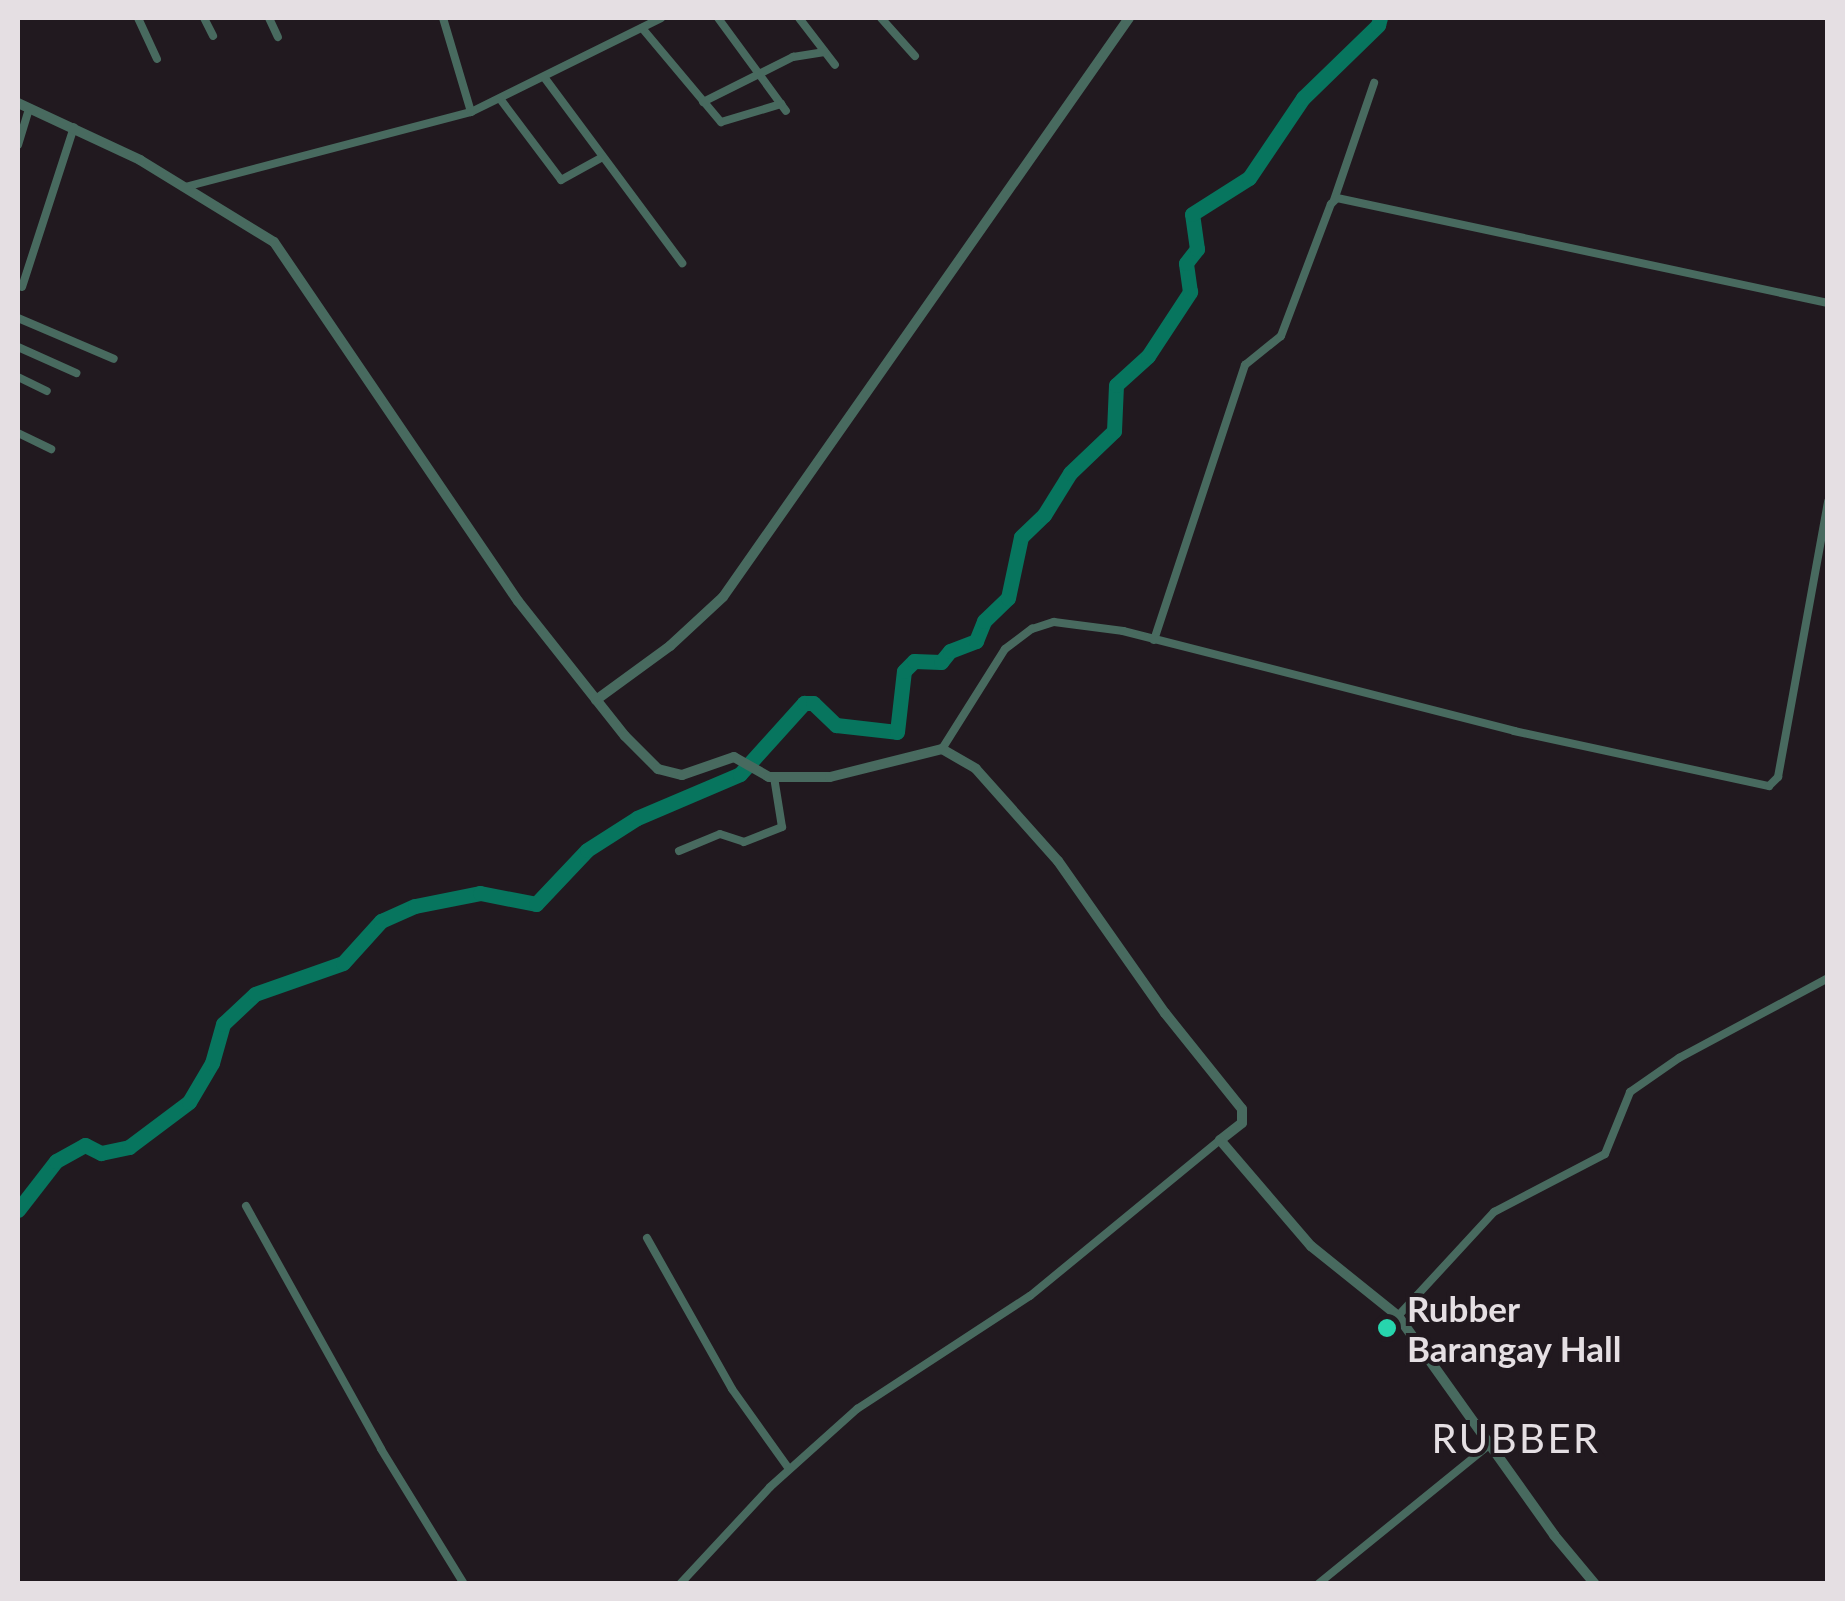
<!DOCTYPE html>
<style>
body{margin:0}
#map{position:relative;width:1845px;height:1601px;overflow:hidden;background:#21191f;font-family:Lato,sans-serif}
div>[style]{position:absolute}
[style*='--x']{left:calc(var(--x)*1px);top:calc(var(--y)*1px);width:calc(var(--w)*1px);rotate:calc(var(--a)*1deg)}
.river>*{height:15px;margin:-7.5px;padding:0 7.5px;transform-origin:7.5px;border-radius:7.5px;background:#07755e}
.minor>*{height:8px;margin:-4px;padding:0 4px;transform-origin:4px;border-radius:4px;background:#486a5f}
.tertiary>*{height:10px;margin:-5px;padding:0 5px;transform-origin:5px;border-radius:5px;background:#486a5f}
.dots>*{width:28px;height:28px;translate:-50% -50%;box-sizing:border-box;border:5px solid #21191f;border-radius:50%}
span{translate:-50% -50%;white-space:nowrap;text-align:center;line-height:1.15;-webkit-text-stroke:8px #21191f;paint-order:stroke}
.poi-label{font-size:35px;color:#e5dfe3;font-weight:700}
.left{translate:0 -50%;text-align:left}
.quarter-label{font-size:40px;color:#e5dfe3;letter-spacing:2.5px}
.frame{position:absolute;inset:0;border:20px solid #e5dfe3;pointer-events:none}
</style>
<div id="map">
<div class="river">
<i style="--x:18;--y:1210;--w:62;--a:-52.2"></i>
<i style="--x:56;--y:1161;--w:33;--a:-29"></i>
<i style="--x:85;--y:1145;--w:18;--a:27"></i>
<i style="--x:101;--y:1153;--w:29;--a:-12"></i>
<i style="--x:129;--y:1147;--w:75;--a:-36.9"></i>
<i style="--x:189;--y:1102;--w:45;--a:-59.5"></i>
<i style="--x:212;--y:1063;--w:41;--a:-74.2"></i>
<i style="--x:223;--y:1024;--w:44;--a:-43.2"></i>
<i style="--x:255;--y:994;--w:93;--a:-19.4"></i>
<i style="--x:343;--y:963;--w:57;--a:-47.9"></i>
<i style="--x:381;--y:921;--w:37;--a:-24"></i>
<i style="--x:415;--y:906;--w:66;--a:-11.3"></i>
<i style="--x:480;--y:893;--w:57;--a:11.1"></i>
<i style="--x:536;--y:904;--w:74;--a:-46.6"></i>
<i style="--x:587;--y:850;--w:59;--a:-32.6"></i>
<i style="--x:637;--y:818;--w:112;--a:-23.1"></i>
<i style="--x:740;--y:774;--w:96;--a:-48"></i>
<i style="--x:804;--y:703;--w:9;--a:0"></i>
<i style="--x:813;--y:703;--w:32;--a:44"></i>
<i style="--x:836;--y:725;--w:61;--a:6.5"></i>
<i style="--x:897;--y:732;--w:61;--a:-83.5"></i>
<i style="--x:904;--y:671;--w:14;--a:-45"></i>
<i style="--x:914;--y:661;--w:27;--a:2"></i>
<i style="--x:941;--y:662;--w:14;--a:-51"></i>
<i style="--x:950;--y:651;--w:28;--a:-21"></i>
<i style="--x:976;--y:641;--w:22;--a:-68"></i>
<i style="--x:984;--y:621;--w:33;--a:-44"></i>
<i style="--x:1008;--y:598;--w:62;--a:-78"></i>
<i style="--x:1021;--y:537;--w:32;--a:-44"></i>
<i style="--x:1044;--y:515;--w:49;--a:-58.2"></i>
<i style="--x:1070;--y:473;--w:61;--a:-43.7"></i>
<i style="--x:1114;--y:431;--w:46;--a:-87.5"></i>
<i style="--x:1116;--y:385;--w:43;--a:-42.2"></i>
<i style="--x:1148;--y:356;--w:77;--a:-56.7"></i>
<i style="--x:1190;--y:292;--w:29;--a:-98"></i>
<i style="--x:1186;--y:263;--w:18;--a:-52"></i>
<i style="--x:1197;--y:249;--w:35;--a:-98"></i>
<i style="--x:1192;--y:214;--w:67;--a:-32.3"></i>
<i style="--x:1249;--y:178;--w:97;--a:-56"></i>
<i style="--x:1303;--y:98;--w:105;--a:-44.2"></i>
<i style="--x:1378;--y:25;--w:7;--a:-74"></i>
</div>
<div class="minor">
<i style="--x:138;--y:18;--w:45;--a:65.1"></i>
<i style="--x:204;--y:18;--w:20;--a:63"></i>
<i style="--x:269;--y:18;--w:21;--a:65"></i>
<i style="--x:443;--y:18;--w:98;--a:73.4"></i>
<i style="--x:718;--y:18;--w:115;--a:53.8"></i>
<i style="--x:799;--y:18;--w:59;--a:52.5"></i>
<i style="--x:881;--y:18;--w:51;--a:48.2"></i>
<i style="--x:642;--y:28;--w:123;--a:50"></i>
<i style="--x:721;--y:122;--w:63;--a:-16.7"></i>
<i style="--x:544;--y:77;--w:232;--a:53.4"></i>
<i style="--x:501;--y:100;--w:100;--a:53.1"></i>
<i style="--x:561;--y:180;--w:46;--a:-28.8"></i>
<i style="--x:703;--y:102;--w:101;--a:-26.6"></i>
<i style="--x:793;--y:57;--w:32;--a:-9"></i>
<i style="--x:18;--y:145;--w:39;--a:-73"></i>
<i style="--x:185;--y:187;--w:296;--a:-14.7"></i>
<i style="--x:471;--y:112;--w:212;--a:-26.3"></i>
<i style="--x:1334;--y:200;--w:124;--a:-71.1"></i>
<i style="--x:22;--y:287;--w:168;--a:-72"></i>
<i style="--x:18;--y:318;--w:104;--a:23.1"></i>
<i style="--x:18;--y:347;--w:64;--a:24.1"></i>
<i style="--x:18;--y:377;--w:32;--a:26"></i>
<i style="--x:18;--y:433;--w:37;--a:26"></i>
<i style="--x:1154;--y:640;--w:290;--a:-71.7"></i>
<i style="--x:1245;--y:365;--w:46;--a:-38.9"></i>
<i style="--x:1281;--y:336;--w:141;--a:-69.3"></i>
<i style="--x:1331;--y:204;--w:8;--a:-45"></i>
<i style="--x:1337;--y:198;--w:502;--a:12.07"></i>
<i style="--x:942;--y:749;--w:118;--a:-57.8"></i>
<i style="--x:1005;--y:649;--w:34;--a:-37"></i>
<i style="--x:1032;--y:629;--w:23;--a:-18"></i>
<i style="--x:1054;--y:622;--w:70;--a:7.4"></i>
<i style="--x:1123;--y:631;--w:404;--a:14.3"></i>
<i style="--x:1514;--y:731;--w:261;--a:12.2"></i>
<i style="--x:1769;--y:786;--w:13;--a:-45"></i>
<i style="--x:1778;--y:777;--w:280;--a:-79.7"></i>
<i style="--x:679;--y:851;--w:44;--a:-22.5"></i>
<i style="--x:720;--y:834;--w:25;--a:18"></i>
<i style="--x:744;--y:842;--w:41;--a:-21.5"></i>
<i style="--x:782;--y:827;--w:51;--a:-99.1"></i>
<i style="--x:246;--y:1206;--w:278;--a:60.9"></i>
<i style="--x:381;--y:1449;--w:158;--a:58.4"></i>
<i style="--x:647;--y:1238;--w:173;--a:60.6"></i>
<i style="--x:732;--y:1389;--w:98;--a:54.5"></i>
<i style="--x:1398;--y:1316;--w:142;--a:-47.3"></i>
<i style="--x:1494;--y:1212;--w:125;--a:-27.6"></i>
<i style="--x:1605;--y:1154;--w:67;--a:-68"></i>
<i style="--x:1630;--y:1092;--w:60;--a:-34.8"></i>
<i style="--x:1679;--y:1058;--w:169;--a:-28.2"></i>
<i style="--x:680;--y:1584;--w:132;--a:-47.1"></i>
<i style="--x:770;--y:1487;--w:117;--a:-41.9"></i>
<i style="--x:857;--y:1409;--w:207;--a:-33.2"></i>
<i style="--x:1030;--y:1296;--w:246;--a:-39.4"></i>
<i style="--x:1318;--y:1584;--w:222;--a:-39.1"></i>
</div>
<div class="tertiary">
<i style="--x:18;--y:103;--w:135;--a:25"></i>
<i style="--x:140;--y:160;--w:157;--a:31.5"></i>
<i style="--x:274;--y:242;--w:434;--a:55.8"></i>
<i style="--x:518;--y:601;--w:172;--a:51.6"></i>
<i style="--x:625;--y:736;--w:47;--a:45"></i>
<i style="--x:658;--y:769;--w:25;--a:14"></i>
<i style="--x:682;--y:775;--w:55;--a:-19.1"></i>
<i style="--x:734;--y:757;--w:40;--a:29.7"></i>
<i style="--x:769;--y:777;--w:61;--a:0"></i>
<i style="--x:830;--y:777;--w:115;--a:-14"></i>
<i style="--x:942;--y:749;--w:39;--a:30"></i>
<i style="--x:976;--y:769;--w:123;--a:48.3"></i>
<i style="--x:1058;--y:861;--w:186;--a:54.9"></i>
<i style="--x:1165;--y:1013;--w:123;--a:51.3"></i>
<i style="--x:1242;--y:1109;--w:14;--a:90"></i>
<i style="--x:1242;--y:1123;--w:28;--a:142"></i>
<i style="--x:1220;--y:1140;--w:140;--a:49.4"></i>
<i style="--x:1311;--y:1246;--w:112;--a:38.8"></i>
<i style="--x:1398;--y:1316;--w:269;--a:54.5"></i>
<i style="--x:1554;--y:1535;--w:64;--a:50.1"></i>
<i style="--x:596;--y:700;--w:92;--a:-36.1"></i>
<i style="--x:670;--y:646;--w:72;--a:-42.8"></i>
<i style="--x:723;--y:597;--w:707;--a:-54.96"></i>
</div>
<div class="dots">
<i style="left:1387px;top:1328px;background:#27d5ad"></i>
</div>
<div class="poi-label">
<span class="left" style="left:1407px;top:1328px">Rubber<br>Barangay Hall</span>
</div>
<div class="quarter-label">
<span style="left:1516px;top:1438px">RUBBER</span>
</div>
<div class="frame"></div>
</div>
